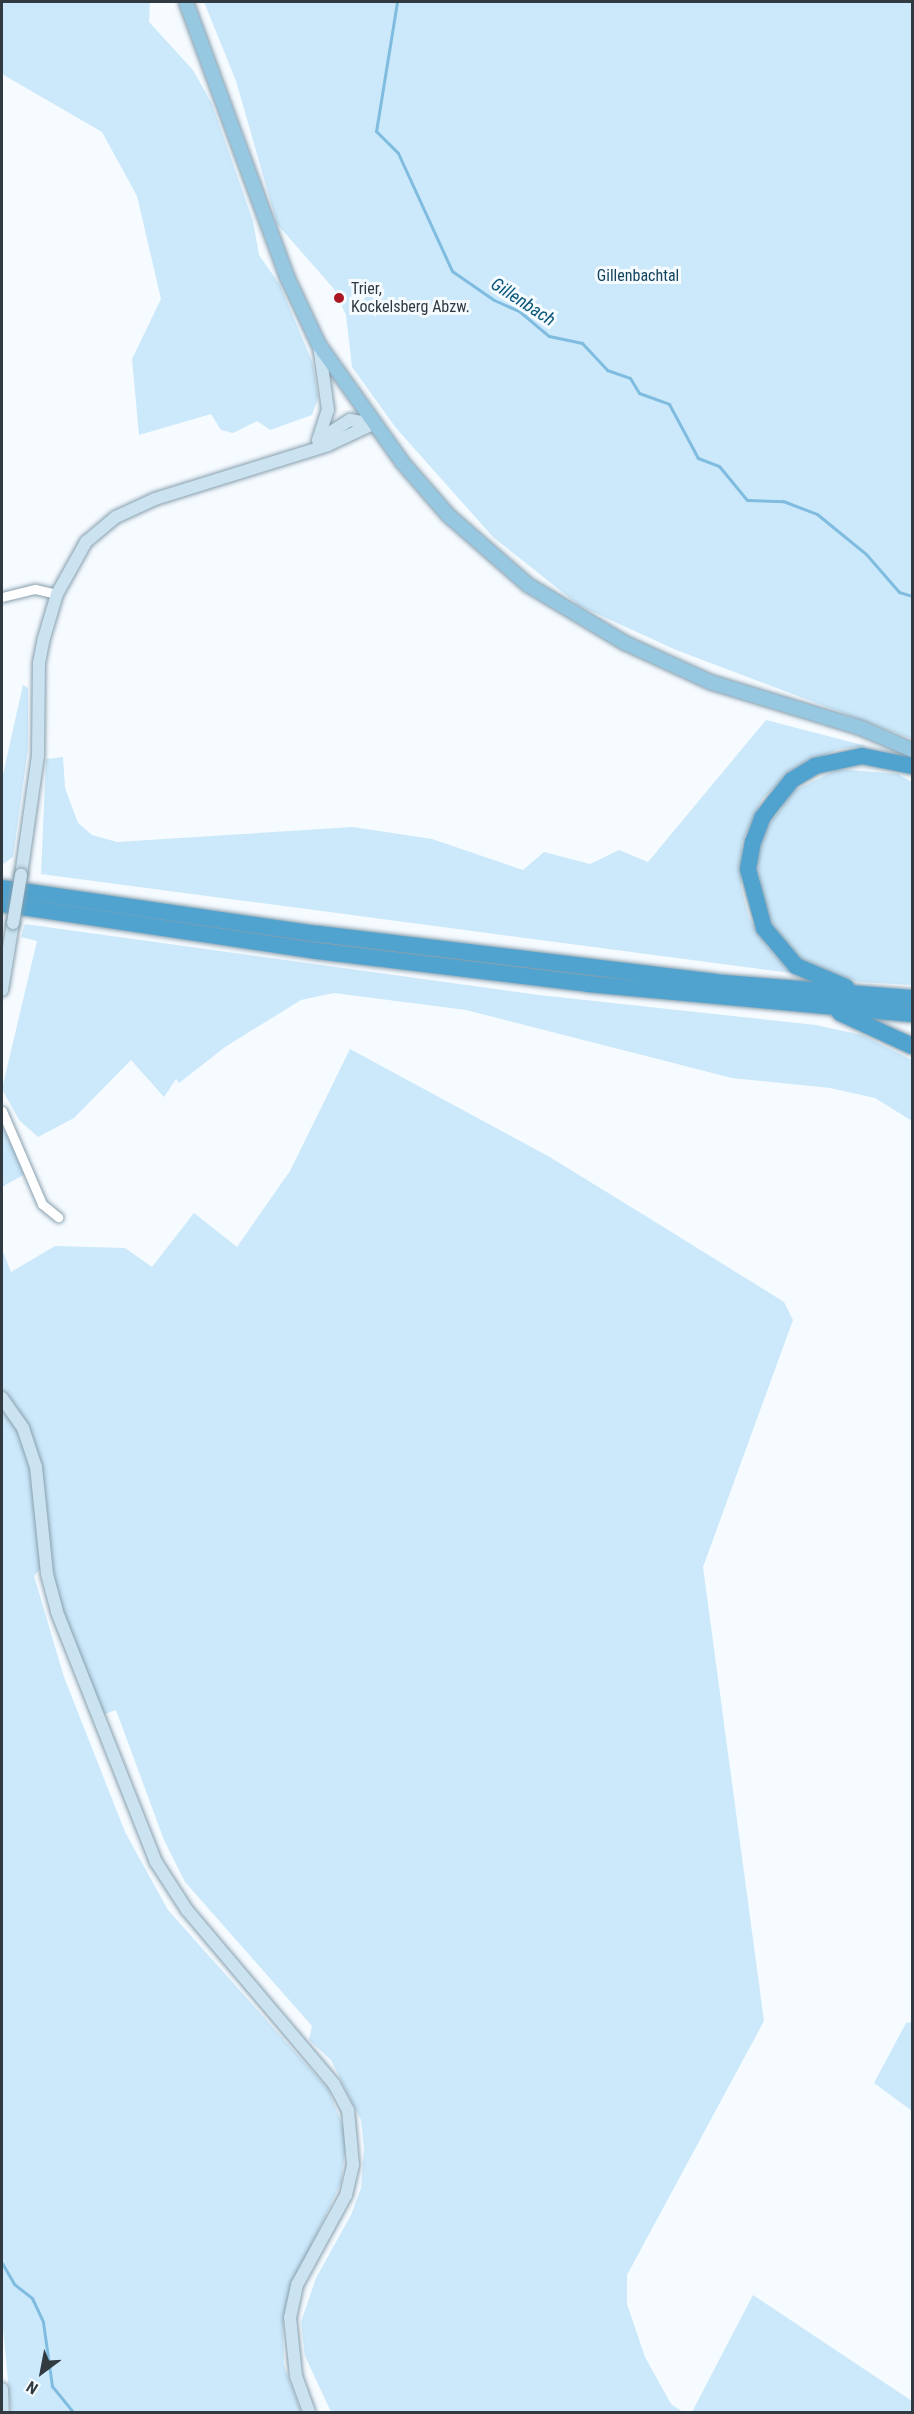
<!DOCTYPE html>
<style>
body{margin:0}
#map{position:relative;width:914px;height:2414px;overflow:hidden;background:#f6fbff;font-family:"Roboto Condensed",sans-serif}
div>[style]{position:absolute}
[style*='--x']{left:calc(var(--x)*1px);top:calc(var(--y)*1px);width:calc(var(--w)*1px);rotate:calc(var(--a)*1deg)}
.green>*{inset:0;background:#cbe9fb}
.stream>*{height:3px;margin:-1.5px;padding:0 1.5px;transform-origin:1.5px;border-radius:1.5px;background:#7fbcdf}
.roads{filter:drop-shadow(0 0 2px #879fae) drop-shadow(0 0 2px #879fae)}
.street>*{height:9px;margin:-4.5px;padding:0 4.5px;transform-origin:4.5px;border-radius:4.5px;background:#fff}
.secondary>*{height:12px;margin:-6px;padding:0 6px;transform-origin:6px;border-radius:6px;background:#cbe3f1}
.primary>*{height:14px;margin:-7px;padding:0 7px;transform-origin:7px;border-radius:7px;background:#97c8e2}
.highway>*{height:16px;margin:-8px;padding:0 8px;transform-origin:8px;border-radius:8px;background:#51a3cf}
.bridges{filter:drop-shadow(0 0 2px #879fae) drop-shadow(0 0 2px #879fae)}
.secondary-bridge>*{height:12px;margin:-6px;padding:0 6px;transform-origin:6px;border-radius:6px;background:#cbe3f1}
.dots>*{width:16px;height:16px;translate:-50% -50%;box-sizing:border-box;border:3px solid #f6fbff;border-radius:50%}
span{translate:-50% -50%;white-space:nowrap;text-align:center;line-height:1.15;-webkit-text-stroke:6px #f6fbff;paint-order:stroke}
.park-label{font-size:16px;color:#14455e}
.poi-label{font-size:16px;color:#303a40}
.left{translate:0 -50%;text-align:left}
.water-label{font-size:18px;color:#0a587a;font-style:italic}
.frame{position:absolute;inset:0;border:3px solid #303a40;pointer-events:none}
.north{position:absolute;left:12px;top:2342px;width:60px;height:60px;-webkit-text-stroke:4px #f6fbff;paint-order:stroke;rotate:212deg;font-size:16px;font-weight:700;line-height:24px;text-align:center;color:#303a40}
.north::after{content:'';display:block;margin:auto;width:21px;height:27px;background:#303a40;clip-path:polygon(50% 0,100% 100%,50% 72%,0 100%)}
</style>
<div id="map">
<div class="green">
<i style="clip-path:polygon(2px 2px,150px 2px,149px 22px,193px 70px,212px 104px,253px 221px,259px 255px,280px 285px,313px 364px,318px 398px,312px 415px,270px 430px,257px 421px,233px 433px,221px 430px,211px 414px,139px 435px,132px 359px,161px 299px,137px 196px,102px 132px,2px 74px)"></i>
<i style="clip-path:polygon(204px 2px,912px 2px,912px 739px,676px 650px,580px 606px,493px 537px,396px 428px,352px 367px,346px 315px,334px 289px,277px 224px,236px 81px)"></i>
<i style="clip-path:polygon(23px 685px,28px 688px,28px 749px,13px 857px,3px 864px,2px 779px)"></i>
<i style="clip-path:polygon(766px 720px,866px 746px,838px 749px,792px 770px,762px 799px,742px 842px,741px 887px,749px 918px,768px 948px,791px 973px,41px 874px,46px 759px,63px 757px,65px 788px,78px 823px,92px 835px,117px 842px,353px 827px,432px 839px,523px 870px,544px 852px,590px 864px,619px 850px,648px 862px)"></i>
<i style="clip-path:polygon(838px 769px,898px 774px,912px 782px,912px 985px,859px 982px,813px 968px,790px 951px,764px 909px,757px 861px,763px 833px,794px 791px)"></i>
<i style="clip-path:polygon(25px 924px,539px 995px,816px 1025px,862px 1035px,912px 1060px,912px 1121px,875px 1098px,830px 1088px,732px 1078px,466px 1010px,334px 993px,301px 1000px,225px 1047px,179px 1083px,176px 1079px,164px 1097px,131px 1060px,74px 1118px,38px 1137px,19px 1120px,2px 1089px,37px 941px,21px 937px)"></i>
<i style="clip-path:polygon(350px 1049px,548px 1156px,657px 1223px,784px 1302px,793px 1320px,703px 1567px,764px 2021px,627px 2275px,627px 2304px,645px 2357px,671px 2404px,683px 2412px,331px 2412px,305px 2356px,301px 2322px,316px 2278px,351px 2215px,361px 2188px,364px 2148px,361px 2120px,331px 2060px,309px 2040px,312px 2026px,185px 1882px,164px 1840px,116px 1710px,96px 1717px,46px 1563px,34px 1576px,64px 1677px,125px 1832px,168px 1910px,328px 2089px,347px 2136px,341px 2183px,293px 2284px,283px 2323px,284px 2365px,301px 2412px,11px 2412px,2px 2318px,2px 1249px,11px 1272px,55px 1246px,125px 1248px,152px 1267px,194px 1213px,237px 1247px,290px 1171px)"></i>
<i style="clip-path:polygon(2px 1125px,25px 1174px,2px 1187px)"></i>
<i style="clip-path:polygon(912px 2022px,912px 2111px,874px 2083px,906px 2023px)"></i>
<i style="clip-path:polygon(753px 2295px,912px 2401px,912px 2412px,692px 2412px)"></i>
</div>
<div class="stream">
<i style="--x:397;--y:2;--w:131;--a:99.2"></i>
<i style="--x:376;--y:131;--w:31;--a:45"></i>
<i style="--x:398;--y:153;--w:130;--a:65.4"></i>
<i style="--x:452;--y:271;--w:51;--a:34.6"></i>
<i style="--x:494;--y:300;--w:27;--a:24"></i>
<i style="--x:519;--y:311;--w:39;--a:40"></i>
<i style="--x:549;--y:336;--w:34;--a:12"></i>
<i style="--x:582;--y:343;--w:37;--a:47"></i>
<i style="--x:607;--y:370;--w:24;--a:19"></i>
<i style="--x:630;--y:378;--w:17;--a:59"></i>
<i style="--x:639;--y:393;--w:32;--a:20"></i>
<i style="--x:669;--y:404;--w:61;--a:61.8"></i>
<i style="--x:698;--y:458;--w:22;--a:21"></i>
<i style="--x:719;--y:466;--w:44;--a:50.5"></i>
<i style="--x:747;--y:500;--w:36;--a:2"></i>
<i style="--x:783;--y:501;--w:36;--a:21"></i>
<i style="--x:817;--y:514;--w:63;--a:39.2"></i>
<i style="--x:866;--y:554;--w:50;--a:49"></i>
<i style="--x:899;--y:592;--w:14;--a:17"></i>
<i style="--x:2;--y:2263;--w:24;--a:60"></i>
<i style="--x:14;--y:2284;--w:23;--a:38"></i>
<i style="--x:32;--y:2298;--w:26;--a:65"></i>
<i style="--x:43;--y:2322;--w:65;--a:82"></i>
<i style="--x:52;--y:2386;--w:33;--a:51"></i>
</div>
<div class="roads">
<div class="street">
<i style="--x:2;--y:597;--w:34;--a:-14"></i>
<i style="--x:35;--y:589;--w:23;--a:13"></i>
<i style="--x:2;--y:1111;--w:101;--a:66.7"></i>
<i style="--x:42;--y:1204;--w:21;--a:39"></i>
</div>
<div class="secondary">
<i style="--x:318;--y:440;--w:32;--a:-72"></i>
<i style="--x:328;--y:410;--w:66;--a:-97.9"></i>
<i style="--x:318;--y:440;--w:38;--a:-32"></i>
<i style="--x:350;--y:420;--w:23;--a:10"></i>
<i style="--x:21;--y:875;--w:121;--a:-81.9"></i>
<i style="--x:38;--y:755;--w:92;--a:-89.4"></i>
<i style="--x:39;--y:663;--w:25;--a:-79"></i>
<i style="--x:44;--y:638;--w:46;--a:-73.5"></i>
<i style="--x:57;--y:594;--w:60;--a:-60.9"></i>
<i style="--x:86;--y:542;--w:39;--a:-40"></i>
<i style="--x:116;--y:517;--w:43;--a:-24.8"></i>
<i style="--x:155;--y:499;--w:181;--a:-17.3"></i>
<i style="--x:328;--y:445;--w:50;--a:-25"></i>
<i style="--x:2;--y:990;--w:68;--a:-80.7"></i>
<i style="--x:2;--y:1398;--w:37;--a:55"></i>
<i style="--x:23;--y:1428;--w:41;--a:71.6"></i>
<i style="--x:36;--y:1467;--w:108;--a:84.1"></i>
<i style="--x:47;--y:1574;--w:39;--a:75"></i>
<i style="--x:57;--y:1612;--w:269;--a:68.4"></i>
<i style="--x:156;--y:1862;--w:57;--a:57.1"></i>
<i style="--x:187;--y:1910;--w:228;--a:49.8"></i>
<i style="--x:334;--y:2084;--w:30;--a:62"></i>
<i style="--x:348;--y:2110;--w:55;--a:84.8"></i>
<i style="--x:353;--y:2165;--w:31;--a:103"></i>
<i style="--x:346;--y:2195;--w:102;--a:118.6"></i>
<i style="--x:297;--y:2285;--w:33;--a:102"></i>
<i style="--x:290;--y:2317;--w:59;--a:84.2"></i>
<i style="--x:296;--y:2376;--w:38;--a:70"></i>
<i style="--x:2;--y:2389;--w:23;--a:88"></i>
</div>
<div class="primary">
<i style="--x:186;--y:2;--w:293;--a:69.8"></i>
<i style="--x:287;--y:277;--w:75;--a:64.8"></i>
<i style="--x:319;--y:345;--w:143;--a:54.6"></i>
<i style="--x:402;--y:462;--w:70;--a:49"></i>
<i style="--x:448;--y:515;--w:106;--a:41.2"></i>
<i style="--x:528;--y:585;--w:113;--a:30.9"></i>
<i style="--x:625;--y:643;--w:94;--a:24.6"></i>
<i style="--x:710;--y:682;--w:158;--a:16.9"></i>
<i style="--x:861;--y:728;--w:56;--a:23.3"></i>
</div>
<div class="highway">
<i style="--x:2;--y:888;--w:320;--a:8.3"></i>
<i style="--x:319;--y:934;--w:398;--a:6.9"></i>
<i style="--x:714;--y:982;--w:199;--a:4.6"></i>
<i style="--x:2;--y:904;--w:318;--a:8.5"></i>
<i style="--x:317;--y:951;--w:273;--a:6.9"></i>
<i style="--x:588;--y:984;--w:325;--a:5.3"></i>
<i style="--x:846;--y:987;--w:54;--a:-157.2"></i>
<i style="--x:796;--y:966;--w:50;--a:-130.1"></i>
<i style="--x:764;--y:928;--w:61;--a:-105.2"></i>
<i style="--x:748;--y:869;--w:27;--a:-80"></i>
<i style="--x:753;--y:842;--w:26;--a:-69"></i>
<i style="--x:762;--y:818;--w:21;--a:-53"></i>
<i style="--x:775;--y:801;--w:27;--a:-51"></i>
<i style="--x:792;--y:780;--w:27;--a:-31"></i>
<i style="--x:815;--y:766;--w:48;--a:-12"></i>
<i style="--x:862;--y:756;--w:51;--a:11.3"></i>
<i style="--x:840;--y:1013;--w:79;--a:24.6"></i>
</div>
</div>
<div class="bridges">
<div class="secondary-bridge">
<i style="--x:13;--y:923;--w:49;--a:-80.5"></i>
</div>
</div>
<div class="dots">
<i style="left:339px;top:298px;background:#ab1723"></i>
</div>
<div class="park-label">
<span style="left:638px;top:276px">Gillenbachtal</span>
</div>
<div class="poi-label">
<span class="left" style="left:351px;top:298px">Trier,<br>Kockelsberg Abzw.</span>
</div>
<div class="water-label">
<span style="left:523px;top:302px;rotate:33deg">Gillenbach</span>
</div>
<div class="frame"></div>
<div class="north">N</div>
</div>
